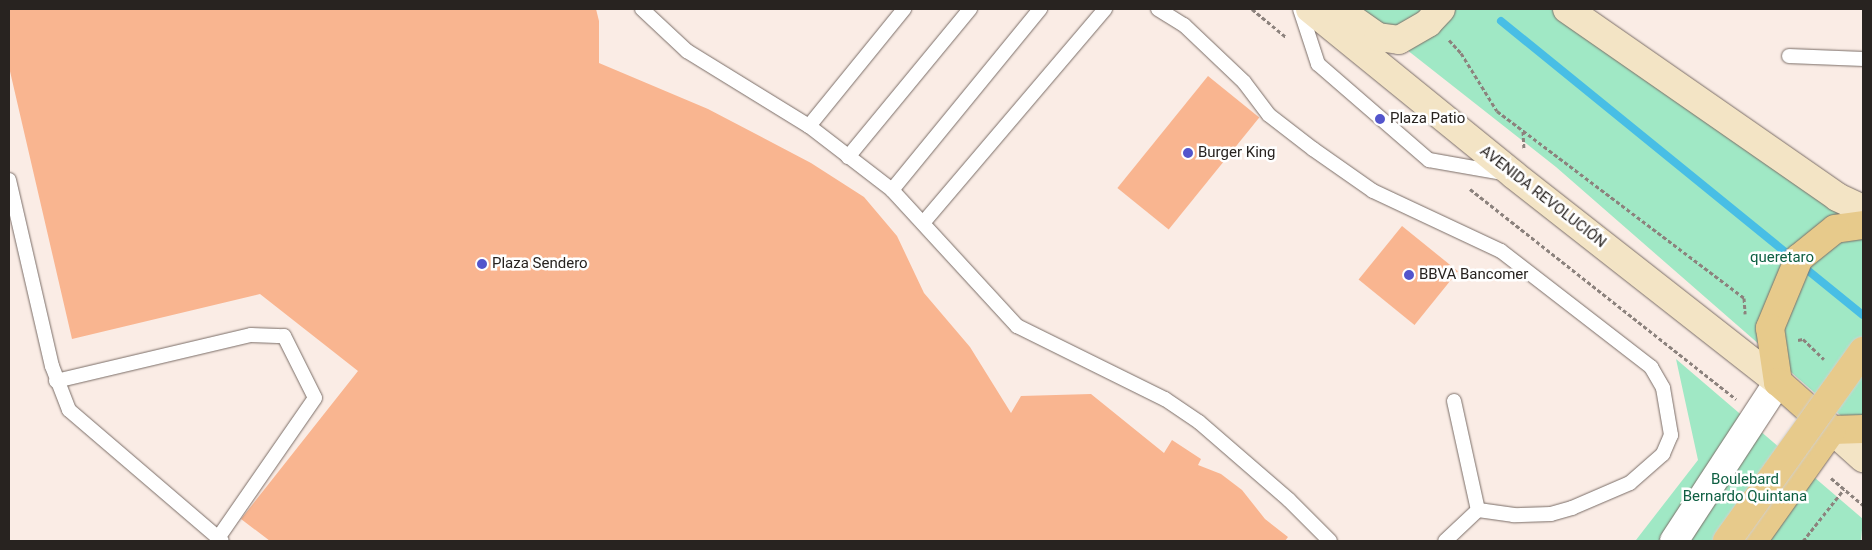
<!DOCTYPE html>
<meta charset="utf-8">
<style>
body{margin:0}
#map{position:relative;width:1872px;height:550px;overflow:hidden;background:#faece5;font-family:Roboto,sans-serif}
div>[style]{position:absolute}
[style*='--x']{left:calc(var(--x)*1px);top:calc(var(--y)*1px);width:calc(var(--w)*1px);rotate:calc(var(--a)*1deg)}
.green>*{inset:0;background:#a0e8c5}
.stream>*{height:8px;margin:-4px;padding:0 4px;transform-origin:4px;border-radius:4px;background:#48bee5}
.building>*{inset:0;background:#f9b590;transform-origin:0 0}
.path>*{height:3px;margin-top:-1.5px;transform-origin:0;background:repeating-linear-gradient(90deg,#8c827d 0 4px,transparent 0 6.5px)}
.roads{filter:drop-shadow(0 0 1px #7a6d67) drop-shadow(0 0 1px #7a6d67)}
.service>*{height:14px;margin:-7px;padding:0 7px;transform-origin:7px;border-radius:7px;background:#fff}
.tertiary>*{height:28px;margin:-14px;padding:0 14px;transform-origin:14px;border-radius:14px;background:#fff}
.secondary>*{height:28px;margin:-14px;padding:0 14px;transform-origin:14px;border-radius:14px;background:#f3e4c5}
.primary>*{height:28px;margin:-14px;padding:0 14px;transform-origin:14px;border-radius:14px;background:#e7ca8b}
.bridges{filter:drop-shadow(0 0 1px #d0cfce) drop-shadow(0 0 1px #d0cfce)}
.primary-bridge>*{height:28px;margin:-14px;padding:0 14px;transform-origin:14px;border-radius:14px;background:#e7ca8b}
.dots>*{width:14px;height:14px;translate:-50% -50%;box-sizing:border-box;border:2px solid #fff;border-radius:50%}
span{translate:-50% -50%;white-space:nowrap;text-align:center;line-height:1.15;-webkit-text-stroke:5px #fff;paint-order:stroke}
.poi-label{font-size:15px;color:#282320}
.left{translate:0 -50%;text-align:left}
.street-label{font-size:15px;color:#282320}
.park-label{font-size:15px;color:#0e5f42}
.frame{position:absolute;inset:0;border:10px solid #282320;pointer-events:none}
</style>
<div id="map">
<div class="green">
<i style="clip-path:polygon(1355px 9px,1580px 9px,1863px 218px,1863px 435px,1556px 167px)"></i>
<i style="clip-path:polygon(1676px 359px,1863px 519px,1861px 541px,1629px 541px,1636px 540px,1698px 460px)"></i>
</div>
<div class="stream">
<i style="--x:1501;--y:21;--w:466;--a:39.1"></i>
</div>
<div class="building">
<i style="clip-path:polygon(9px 9px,596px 9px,599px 21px,599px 63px,708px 109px,811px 163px,864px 197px,897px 236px,924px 293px,970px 347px,1011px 413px,1021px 396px,1091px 394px,1164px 453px,1172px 440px,1201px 459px,1198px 465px,1221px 474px,1242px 490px,1265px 519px,1288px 537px,1285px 541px,270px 541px,241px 519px,358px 371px,260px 294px,72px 339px,9px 67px)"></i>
<i style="left:1208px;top:76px;width:66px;height:144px;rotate:39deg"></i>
<i style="left:1402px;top:226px;width:72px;height:69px;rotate:39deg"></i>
</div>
<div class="path">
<i style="--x:1252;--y:9;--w:45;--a:39.6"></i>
<i style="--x:1449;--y:40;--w:18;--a:47"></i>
<i style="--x:1461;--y:53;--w:68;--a:58.2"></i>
<i style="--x:1497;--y:111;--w:310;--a:37.1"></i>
<i style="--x:1744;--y:298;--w:16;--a:86"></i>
<i style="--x:1523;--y:131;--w:17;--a:87"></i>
<i style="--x:1470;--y:189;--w:339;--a:38.3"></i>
<i style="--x:1798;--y:340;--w:5;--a:-11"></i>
<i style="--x:1803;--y:339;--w:29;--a:44"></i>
<i style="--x:1831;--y:478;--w:42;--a:40.2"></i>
<i style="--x:1803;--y:541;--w:66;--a:-51.7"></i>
</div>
<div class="roads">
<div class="service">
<i style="--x:642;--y:9;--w:62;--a:43"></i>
<i style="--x:687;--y:51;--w:143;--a:31.6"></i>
<i style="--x:809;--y:126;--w:105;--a:37.6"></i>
<i style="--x:892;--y:190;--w:185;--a:47.4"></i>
<i style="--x:1017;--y:326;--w:165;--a:26.3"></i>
<i style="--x:1165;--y:399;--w:41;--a:34.1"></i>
<i style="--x:1199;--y:422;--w:119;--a:40.9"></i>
<i style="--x:1289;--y:500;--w:58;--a:45"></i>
<i style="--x:1158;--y:9;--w:31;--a:32"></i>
<i style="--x:1184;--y:25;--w:83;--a:43.5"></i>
<i style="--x:1244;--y:82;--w:41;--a:52.9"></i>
<i style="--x:1269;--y:115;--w:56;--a:37.7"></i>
<i style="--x:1313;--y:149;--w:73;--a:35"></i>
<i style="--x:1373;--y:191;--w:141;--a:25.1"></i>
<i style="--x:1501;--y:251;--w:190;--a:37.7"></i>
<i style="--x:1651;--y:367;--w:24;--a:60"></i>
<i style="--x:1663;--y:388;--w:48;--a:80.3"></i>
<i style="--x:1671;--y:435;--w:21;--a:113"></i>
<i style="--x:1663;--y:454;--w:44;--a:138.7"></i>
<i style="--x:1630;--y:483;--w:63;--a:156.7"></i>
<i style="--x:1572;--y:508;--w:22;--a:164"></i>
<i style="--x:1551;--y:514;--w:37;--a:178"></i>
<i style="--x:1514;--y:515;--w:36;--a:-172"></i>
<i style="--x:1478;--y:510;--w:45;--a:136.8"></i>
<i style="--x:1300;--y:9;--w:58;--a:71.9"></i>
<i style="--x:1318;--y:64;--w:147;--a:40.9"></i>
<i style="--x:1429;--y:160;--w:74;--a:10.1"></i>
<i style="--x:1789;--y:56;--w:74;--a:2.3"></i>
<i style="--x:809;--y:126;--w:151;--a:-50.9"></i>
<i style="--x:848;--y:157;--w:192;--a:-50.5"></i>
<i style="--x:9;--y:180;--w:191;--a:77"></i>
<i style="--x:52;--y:366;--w:47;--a:68.9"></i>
<i style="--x:69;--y:410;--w:201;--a:40.6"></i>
<i style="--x:892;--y:190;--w:234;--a:-50.7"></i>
<i style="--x:923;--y:223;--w:281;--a:-49.6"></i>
<i style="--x:56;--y:381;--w:200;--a:-13.3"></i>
<i style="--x:251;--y:335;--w:33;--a:2"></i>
<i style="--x:284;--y:336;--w:69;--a:63.4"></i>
<i style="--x:315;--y:398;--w:170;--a:124.7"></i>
<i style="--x:1454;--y:401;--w:112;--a:77.6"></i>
</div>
<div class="tertiary">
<i style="--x:1674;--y:541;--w:190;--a:-56.8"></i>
</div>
<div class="secondary">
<i style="--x:1310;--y:9;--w:263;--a:39.1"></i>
<i style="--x:1514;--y:175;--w:335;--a:38.1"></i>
<i style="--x:1338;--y:9;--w:49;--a:35"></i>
<i style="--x:1378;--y:37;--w:21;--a:8"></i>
<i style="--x:1399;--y:40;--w:34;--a:-30"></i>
<i style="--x:1428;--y:23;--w:19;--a:-47"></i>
<i style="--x:1567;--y:9;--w:329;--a:34.8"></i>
<i style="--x:1837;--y:197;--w:29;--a:25"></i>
<i style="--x:1832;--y:430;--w:42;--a:42.1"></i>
</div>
<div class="primary">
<i style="--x:1863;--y:225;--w:28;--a:172"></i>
<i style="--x:1835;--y:229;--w:46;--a:141.1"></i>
<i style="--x:1799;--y:258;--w:76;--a:112.5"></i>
<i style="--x:1770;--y:328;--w:55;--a:81.6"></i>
<i style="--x:1778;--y:382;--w:72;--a:41.6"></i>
<i style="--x:1832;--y:430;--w:31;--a:-2"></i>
<i style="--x:1753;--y:541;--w:136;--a:-54.6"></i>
</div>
</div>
<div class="bridges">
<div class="primary-bridge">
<i style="--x:1727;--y:541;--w:234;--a:-54.4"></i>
</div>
</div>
<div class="dots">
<i style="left:1380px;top:119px;background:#5355cc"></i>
<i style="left:1188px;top:153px;background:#5355cc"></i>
<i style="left:482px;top:264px;background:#5355cc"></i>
<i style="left:1409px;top:275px;background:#5355cc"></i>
</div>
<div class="poi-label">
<span class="left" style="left:1390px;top:119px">Plaza Patio</span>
<span class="left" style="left:1198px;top:153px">Burger King</span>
<span class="left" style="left:492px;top:264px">Plaza Sendero</span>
<span class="left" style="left:1419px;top:275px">BBVA Bancomer</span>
</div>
<div class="street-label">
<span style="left:1543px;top:197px;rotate:38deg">AVENIDA REVOLUCIÓN</span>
</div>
<div class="park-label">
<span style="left:1782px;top:258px">queretaro</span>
<span style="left:1745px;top:488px">Boulebard<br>Bernardo Quintana</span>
</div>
<div class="frame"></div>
</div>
